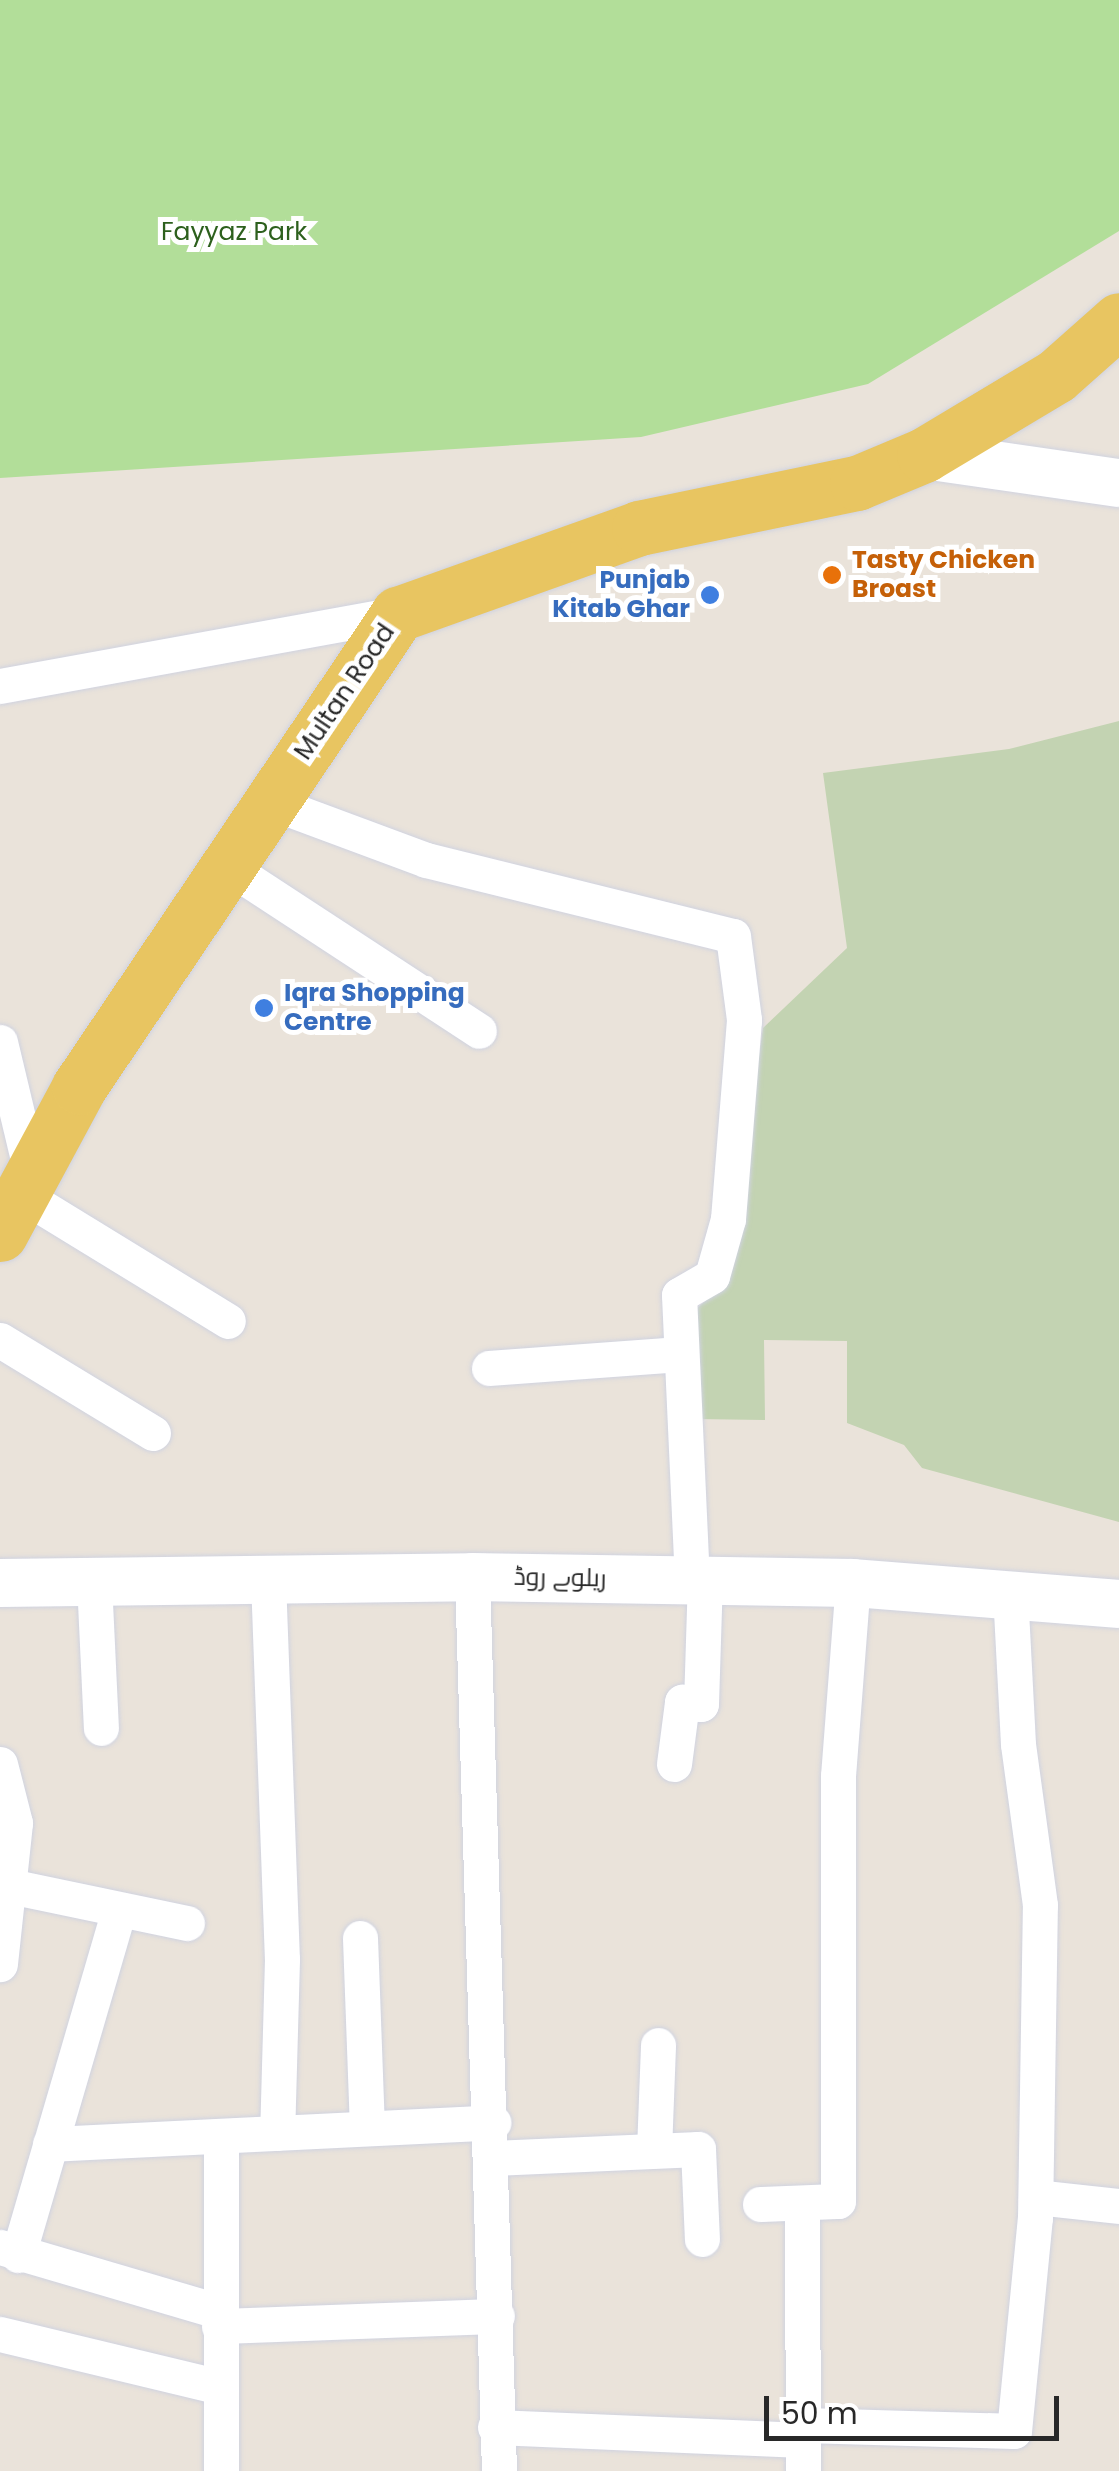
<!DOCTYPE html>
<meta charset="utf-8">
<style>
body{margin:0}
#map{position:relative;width:1119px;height:2471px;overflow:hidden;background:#eae3da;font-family:Poppins,Cairo,sans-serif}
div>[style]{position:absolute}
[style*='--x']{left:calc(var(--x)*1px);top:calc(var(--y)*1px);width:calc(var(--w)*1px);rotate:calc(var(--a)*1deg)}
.green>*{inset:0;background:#b2de99}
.cemetery>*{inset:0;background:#c3d3b2}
.roads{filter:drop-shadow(0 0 2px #d0d3e0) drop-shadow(0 0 2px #d0d3e0)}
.street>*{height:35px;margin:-17.5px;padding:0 17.5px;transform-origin:17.5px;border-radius:17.5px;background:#fff}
.secondary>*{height:48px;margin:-24px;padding:0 24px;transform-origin:24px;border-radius:24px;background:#fff}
.primary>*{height:55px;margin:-27.5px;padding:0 27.5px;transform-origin:27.5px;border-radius:27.5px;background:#e8c561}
.dots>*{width:28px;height:28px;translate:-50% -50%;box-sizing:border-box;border:5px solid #fff;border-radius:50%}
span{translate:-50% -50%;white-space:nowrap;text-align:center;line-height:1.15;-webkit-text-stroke:10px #fff;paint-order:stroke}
.park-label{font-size:25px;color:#2d601d}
.food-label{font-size:25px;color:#c56008;font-weight:700}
.left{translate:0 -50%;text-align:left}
.shop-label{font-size:25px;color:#366cbe;font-weight:700}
.right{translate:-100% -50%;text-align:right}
.street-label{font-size:25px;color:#282828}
.scale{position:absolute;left:764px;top:2396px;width:295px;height:45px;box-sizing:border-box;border:5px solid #282828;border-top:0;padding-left:12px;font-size:30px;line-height:35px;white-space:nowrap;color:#282828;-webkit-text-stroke:8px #fff;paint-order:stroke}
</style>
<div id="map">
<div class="green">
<i style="clip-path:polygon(0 0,1119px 0,1119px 231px,868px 384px,641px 437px,0 478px)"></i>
</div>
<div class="cemetery">
<i style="clip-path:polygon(1119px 721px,1119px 1522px,922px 1468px,904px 1445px,847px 1423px,847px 1341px,764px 1340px,765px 1420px,696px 1419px,694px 1311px,726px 1282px,763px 1028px,847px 948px,823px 773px,1009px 749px)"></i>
</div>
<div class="roads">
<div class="street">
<i style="--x:0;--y:686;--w:404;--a:-10.3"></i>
<i style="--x:270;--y:802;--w:166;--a:20.4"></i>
<i style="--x:426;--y:860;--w:316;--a:13.9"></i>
<i style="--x:733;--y:936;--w:85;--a:82.5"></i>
<i style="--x:744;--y:1020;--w:200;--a:94.6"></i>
<i style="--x:728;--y:1219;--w:59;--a:105.7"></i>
<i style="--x:712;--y:1276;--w:38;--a:150"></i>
<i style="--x:679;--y:1295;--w:285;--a:87.4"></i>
<i style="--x:227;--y:866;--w:301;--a:33.2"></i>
<i style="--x:0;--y:1042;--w:143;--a:76.6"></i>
<i style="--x:24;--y:1196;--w:239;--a:31.5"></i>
<i style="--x:0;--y:1340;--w:179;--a:31.3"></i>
<i style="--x:489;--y:1368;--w:191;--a:-4.2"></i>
<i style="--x:472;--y:1577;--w:894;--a:88.27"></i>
<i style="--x:268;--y:1579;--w:380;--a:87.9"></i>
<i style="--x:282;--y:1959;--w:174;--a:91.6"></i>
<i style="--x:94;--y:1581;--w:147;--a:87.3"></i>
<i style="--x:0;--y:1764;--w:61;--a:75.7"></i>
<i style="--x:15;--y:1823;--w:142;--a:96.1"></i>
<i style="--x:674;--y:1764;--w:63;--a:-82.6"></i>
<i style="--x:682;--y:1702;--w:19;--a:6"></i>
<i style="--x:701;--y:1704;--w:124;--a:-88.2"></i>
<i style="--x:0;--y:1884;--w:191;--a:11.8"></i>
<i style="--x:360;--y:1938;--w:190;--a:87.9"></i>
<i style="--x:221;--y:2136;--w:335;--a:90"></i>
<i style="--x:50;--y:2144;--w:444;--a:-2.8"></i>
<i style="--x:654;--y:2150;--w:105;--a:-87.8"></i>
<i style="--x:493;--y:2158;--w:205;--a:-2.5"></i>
<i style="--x:698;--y:2149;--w:90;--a:87.5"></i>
<i style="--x:1036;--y:2197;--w:83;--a:6.2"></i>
<i style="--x:802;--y:2203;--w:268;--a:89.8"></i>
<i style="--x:760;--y:2204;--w:78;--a:-2.2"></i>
<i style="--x:838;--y:2201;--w:425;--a:-90"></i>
<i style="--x:838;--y:1776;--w:194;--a:-85.6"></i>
<i style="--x:0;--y:2247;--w:226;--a:16.4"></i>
<i style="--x:18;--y:2255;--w:357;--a:-73.7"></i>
<i style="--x:219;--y:2326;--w:278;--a:-2.1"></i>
<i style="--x:0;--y:2334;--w:223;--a:13.5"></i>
<i style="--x:803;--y:2425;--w:211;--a:1.6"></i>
<i style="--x:1014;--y:2431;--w:214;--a:-84.4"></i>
<i style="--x:1035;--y:2218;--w:313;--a:-89.1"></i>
<i style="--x:1040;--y:1905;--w:162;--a:-97.8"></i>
<i style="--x:1018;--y:1744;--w:153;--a:-93"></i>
<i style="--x:495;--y:2427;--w:308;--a:2.4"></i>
</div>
<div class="secondary">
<i style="--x:924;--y:455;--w:197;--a:8.2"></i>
<i style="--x:0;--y:1583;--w:472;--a:-0.7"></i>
<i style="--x:472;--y:1577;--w:381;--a:0.9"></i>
<i style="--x:853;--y:1583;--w:267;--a:4.5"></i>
</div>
<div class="primary">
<i style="--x:0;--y:1234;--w:167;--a:-61.7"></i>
<i style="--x:79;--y:1087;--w:571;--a:-56"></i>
<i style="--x:398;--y:614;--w:256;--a:-19.6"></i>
<i style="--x:639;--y:528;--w:223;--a:-11.7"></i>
<i style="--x:857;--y:483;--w:73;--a:-22.7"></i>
<i style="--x:924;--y:455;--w:154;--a:-30.9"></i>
<i style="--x:1056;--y:376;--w:84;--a:-41.6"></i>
</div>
</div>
<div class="dots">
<i style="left:832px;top:575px;background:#e8710a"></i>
<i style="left:710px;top:595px;background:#3f7fe0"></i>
<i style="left:264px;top:1008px;background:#3f7fe0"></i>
</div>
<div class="park-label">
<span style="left:234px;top:232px">Fayyaz Park</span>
</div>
<div class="food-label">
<span class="left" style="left:852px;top:575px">Tasty Chicken<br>Broast</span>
</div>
<div class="shop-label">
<span class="right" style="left:690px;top:595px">Punjab<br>Kitab Ghar</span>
<span class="left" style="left:284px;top:1008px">Iqra Shopping<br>Centre</span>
</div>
<div class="street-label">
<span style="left:345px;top:692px;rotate:-56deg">Multan Road</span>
<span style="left:560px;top:1578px;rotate:1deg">ریلوے روڈ</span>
</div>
<div class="scale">50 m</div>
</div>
